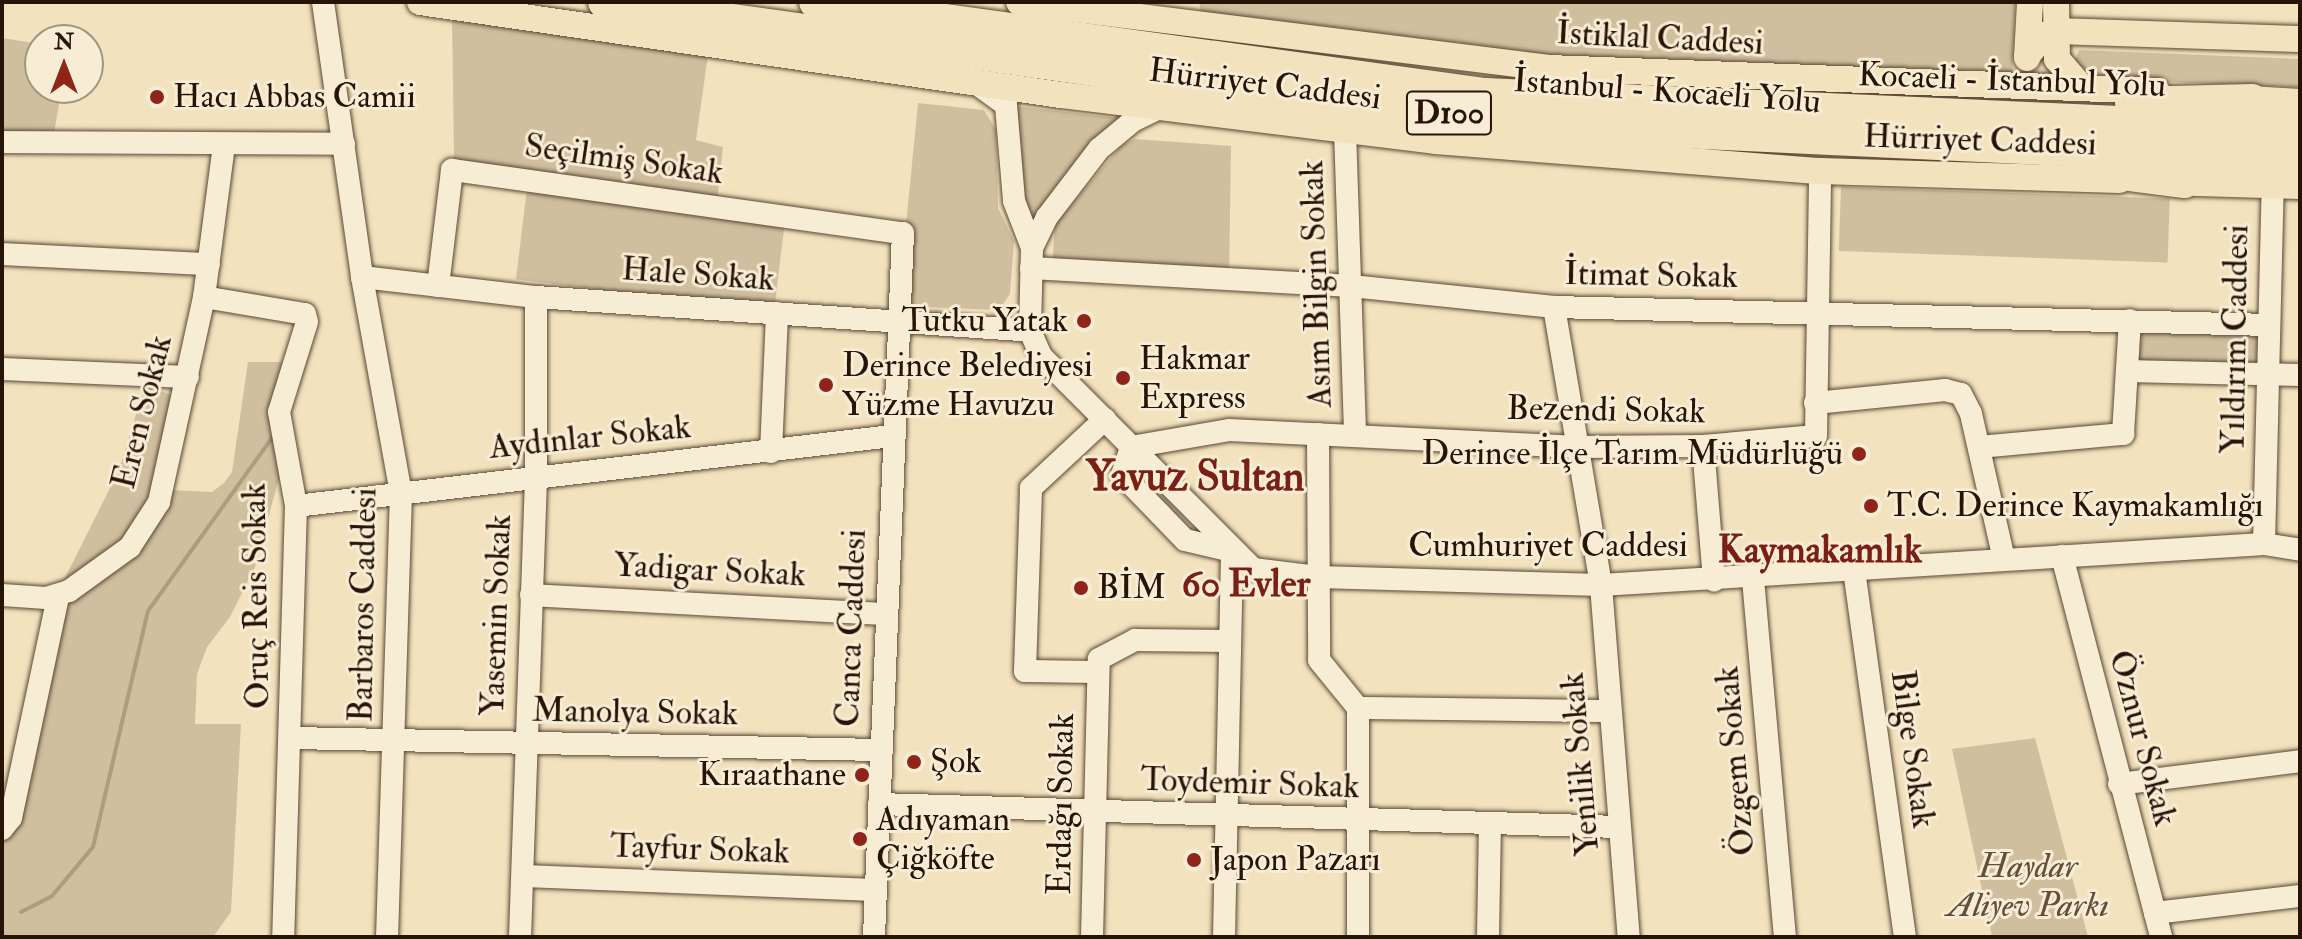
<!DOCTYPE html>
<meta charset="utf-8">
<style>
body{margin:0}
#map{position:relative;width:2302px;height:939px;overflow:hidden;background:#f2e2bd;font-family:"IM FELL Double Pica",serif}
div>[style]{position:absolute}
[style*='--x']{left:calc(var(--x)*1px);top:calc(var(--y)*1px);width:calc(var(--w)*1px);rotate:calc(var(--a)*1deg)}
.green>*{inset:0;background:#d0bf9e;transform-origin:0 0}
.stream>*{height:4px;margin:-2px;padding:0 2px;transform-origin:2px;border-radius:2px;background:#ad9c7f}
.roads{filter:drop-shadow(0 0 2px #5a4734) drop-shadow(0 0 2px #5a4734)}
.minor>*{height:22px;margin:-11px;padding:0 11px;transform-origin:11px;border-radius:11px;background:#f7ecd4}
.major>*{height:26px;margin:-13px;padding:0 13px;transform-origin:13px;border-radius:13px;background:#f2e2bd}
.highway>*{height:32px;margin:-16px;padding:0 16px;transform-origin:16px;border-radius:16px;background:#f2e2bd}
.dots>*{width:22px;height:22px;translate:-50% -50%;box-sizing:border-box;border:4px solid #f7ecd4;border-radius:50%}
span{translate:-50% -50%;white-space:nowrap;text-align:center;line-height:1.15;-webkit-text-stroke:6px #f7ecd4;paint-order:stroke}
.shield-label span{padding:2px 6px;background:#f7ecd4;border:2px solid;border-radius:6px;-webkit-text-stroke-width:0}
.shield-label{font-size:32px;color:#281307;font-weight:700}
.street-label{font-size:34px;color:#281307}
.poi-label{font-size:34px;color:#281307}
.left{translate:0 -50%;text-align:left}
.right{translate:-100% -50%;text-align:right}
.park-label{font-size:34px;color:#634f3c;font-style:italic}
.quarter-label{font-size:38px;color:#7a1f14;font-weight:700}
.district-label{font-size:42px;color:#7a1f14;font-weight:700}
.frame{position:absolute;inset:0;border:4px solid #281307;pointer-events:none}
.north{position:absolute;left:24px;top:24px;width:80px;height:80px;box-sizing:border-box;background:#f7ecd4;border:2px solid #a49582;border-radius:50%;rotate:0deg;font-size:22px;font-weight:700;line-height:32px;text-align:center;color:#281307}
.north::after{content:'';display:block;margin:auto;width:28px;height:36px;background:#8f2418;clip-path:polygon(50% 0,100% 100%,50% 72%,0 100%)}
</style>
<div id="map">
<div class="green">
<i style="clip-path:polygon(1199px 2px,2015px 2px,2012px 77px,1529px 55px,1201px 14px)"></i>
<i style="clip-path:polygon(452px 14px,708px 55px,696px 140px,723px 147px,717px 202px,454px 160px)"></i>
<i style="clip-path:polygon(2px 38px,40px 44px,40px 88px,62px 88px,53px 138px,2px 131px)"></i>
<i style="clip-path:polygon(2079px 50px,2300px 59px,2300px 87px,2091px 79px,2073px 65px)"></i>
<i style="clip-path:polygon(918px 103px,984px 110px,996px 130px,998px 208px,1014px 241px,1010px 294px,999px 310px,898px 306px)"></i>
<i style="clip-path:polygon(1006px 105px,1134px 120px,1032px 248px)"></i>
<i style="clip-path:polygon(1135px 139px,1231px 146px,1229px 279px,1052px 269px,1055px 224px,1121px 146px)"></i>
<i style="left:1841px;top:187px;width:329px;height:64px;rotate:2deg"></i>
<i style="left:527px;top:189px;width:260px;height:91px;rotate:7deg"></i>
<i style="left:2138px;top:330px;width:120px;height:33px;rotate:2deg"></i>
<i style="clip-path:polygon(248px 362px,288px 362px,273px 434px,279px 478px,255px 567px,230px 617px,207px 647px,197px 674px,195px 724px,241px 724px,231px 912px,213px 937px,2px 937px,2px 842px,63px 613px,73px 599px,149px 538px,170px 490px,212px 492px,224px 483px,232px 472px)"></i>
<i style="clip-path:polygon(145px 385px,174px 396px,160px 473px,135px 523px,118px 545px,60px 588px,119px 470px)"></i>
<i style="clip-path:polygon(2035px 738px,2088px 937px,1992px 937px,1952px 749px)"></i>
</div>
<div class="stream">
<i style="--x:21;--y:912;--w:35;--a:-27"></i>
<i style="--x:52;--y:896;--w:64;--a:-50.1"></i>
<i style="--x:93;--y:847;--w:242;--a:-76.9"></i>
<i style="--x:148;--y:611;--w:213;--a:-54.4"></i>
</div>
<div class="roads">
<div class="minor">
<i style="--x:323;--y:2;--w:278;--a:81.9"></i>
<i style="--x:362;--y:277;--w:219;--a:79.8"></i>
<i style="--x:401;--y:493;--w:444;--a:91.8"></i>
<i style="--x:977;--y:84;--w:36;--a:36"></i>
<i style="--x:1006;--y:105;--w:96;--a:85.2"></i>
<i style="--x:1014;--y:201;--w:50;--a:69"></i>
<i style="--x:1159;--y:108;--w:28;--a:154"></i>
<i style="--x:1134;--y:120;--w:45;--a:140.4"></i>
<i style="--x:1099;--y:149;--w:86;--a:127.4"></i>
<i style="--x:1047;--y:217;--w:34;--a:116"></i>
<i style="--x:1032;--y:248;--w:83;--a:91.4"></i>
<i style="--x:1030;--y:331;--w:27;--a:66"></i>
<i style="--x:1041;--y:356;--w:301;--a:45.1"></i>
<i style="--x:1253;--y:569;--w:65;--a:7"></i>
<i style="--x:1318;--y:577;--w:283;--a:1.6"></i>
<i style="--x:1601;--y:585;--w:664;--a:-3.54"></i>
<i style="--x:2264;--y:544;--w:36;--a:9"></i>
<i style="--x:1345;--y:130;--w:305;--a:88.1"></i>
<i style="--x:2;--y:142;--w:342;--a:0.3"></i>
<i style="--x:2;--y:254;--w:207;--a:2.8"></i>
<i style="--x:1031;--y:268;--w:321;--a:3.2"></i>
<i style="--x:1351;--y:286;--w:204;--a:5.9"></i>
<i style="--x:1554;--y:307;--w:715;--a:1.44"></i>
<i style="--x:362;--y:277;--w:175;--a:6.6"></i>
<i style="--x:536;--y:297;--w:495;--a:3.9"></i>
<i style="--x:438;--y:286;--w:117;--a:-83.1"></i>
<i style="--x:452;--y:170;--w:455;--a:8"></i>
<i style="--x:903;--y:233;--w:705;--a:92.36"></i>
<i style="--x:204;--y:297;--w:102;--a:9.6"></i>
<i style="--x:305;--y:314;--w:8;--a:76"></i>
<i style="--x:307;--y:322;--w:94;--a:107.3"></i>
<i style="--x:279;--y:412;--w:96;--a:79.7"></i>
<i style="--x:296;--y:506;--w:431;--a:91.7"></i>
<i style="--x:1554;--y:307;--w:282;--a:80.4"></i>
<i style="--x:1601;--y:585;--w:353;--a:85.5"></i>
<i style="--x:2;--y:369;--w:186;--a:2.5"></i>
<i style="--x:2127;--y:371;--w:173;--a:1.3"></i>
<i style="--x:1815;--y:403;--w:131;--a:-5.7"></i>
<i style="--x:1945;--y:390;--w:16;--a:14"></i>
<i style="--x:1961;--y:394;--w:22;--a:63"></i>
<i style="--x:1971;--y:414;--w:149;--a:77.2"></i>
<i style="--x:1318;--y:434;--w:226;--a:89.7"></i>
<i style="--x:1319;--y:660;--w:62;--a:50.9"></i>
<i style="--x:1358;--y:708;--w:250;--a:0.7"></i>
<i style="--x:1703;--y:446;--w:135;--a:85.3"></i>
<i style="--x:1979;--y:447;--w:145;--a:-5.2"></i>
<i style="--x:2123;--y:434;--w:114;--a:-86.5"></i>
<i style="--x:771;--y:452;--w:139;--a:-87.5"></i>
<i style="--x:296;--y:506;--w:600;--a:-6.7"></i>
<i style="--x:2264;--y:544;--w:360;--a:-88.6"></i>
<i style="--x:2062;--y:556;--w:394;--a:75.4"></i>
<i style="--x:1854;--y:570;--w:371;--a:82.1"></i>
<i style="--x:1753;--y:579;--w:359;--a:84.9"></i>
<i style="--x:2;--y:595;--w:44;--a:3.9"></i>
<i style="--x:46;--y:598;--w:24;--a:-17"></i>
<i style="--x:69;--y:591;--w:75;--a:-35.8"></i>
<i style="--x:130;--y:547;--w:54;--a:-57.2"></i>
<i style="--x:159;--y:502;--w:210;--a:-77.6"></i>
<i style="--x:204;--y:297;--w:153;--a:-82.5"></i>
<i style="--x:531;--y:595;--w:356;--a:3.1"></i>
<i style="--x:1098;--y:672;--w:73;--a:-179.2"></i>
<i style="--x:1025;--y:671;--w:183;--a:-88.1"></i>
<i style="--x:1031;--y:488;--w:101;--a:-43"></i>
<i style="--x:292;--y:738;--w:589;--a:1.17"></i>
<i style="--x:2119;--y:784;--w:182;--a:-7.2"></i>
<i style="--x:879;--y:804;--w:740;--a:1.78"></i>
<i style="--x:2;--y:829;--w:14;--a:-51"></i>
<i style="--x:11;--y:818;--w:227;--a:-78"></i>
<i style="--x:523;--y:876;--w:353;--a:2.3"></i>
<i style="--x:2155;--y:913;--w:146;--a:-6.7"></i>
<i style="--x:520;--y:937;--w:462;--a:-88"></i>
<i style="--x:536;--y:475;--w:178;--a:-90"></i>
<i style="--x:1092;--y:937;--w:278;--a:-88.6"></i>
<i style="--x:1099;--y:659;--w:41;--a:-27.8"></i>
<i style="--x:1135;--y:640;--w:94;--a:0.6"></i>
<i style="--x:1224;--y:937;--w:386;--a:-88.8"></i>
<i style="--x:1232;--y:551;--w:48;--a:-166.8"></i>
<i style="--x:1185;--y:540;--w:36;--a:-134"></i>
<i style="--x:1160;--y:514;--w:54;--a:-134.3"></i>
<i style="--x:1122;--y:475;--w:29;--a:-72"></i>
<i style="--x:1131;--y:447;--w:99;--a:-9.8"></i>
<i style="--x:1229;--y:430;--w:350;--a:2.8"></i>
<i style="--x:1579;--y:447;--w:124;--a:-0.5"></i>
<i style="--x:1703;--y:446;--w:113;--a:-5.1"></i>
<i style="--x:1816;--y:436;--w:265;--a:-89.1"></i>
<i style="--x:1358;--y:937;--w:229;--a:-90"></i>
<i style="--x:1488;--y:937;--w:113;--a:-89"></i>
</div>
<div class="major">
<i style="--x:420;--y:2;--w:648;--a:8.26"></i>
<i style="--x:1061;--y:95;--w:378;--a:7"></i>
<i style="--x:1436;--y:141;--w:385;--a:4.5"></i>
<i style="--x:1820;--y:171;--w:300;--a:1.7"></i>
<i style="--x:1019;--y:2;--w:534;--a:7.1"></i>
<i style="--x:1549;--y:68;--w:608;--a:2.17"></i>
<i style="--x:2056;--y:2;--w:57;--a:89"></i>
<i style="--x:2057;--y:59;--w:37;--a:49"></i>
<i style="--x:2027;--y:56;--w:26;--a:-51"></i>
<i style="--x:2043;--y:36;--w:12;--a:-24"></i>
<i style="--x:2054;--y:31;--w:246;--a:1.9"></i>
<i style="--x:2027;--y:58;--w:56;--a:-86.9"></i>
<i style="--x:2232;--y:98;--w:68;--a:3.4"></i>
<i style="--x:2164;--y:182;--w:136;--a:1.7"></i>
</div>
<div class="highway">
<i style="--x:604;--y:2;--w:616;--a:7.93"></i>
<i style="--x:1214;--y:87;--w:243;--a:6.4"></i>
<i style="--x:1455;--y:114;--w:185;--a:5"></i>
<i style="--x:1639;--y:130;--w:662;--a:2.69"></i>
<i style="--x:815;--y:2;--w:676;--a:7.82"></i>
<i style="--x:1485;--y:94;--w:816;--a:2.53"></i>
<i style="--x:723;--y:31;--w:53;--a:21.2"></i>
<i style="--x:2131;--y:103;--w:121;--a:-1.4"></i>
<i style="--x:2099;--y:171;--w:86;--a:7.4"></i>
</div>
</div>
<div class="dots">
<i style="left:157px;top:97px;background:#8f2418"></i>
<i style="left:1084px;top:321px;background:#8f2418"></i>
<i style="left:1123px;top:378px;background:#8f2418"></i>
<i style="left:826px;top:385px;background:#8f2418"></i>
<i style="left:1859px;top:454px;background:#8f2418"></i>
<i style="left:1871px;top:506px;background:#8f2418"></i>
<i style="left:1081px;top:588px;background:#8f2418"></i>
<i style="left:914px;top:762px;background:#8f2418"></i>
<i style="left:862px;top:775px;background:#8f2418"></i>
<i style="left:860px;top:839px;background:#8f2418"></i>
<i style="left:1194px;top:860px;background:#8f2418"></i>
</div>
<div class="shield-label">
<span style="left:1449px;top:113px">D100</span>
</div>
<div class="street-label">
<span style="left:1660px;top:38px;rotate:3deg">İstiklal Caddesi</span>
<span style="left:2012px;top:80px;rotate:2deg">Kocaeli - İstanbul Yolu</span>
<span style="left:1265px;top:84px;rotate:7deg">Hürriyet Caddesi</span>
<span style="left:1667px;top:91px;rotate:4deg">İstanbul - Kocaeli Yolu</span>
<span style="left:1980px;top:140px;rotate:2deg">Hürriyet Caddesi</span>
<span style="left:624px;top:159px;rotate:8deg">Seçilmiş Sokak</span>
<span style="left:698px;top:274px;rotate:4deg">Hale Sokak</span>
<span style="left:1651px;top:275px;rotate:1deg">İtimat Sokak</span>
<span style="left:1316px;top:284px;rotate:-92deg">Asım Bilgin Sokak</span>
<span style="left:2235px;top:339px;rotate:-89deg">Yıldırım Caddesi</span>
<span style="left:1606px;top:410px;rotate:1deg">Bezendi Sokak</span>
<span style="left:142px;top:412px;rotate:-76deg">Eren Sokak</span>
<span style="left:590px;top:437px;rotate:-6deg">Aydınlar Sokak</span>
<span style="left:1548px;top:546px">Cumhuriyet Caddesi</span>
<span style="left:710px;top:570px;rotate:3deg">Yadigar Sokak</span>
<span style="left:256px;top:596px;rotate:-91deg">Oruç Reis Sokak</span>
<span style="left:363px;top:605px;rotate:-89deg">Barbaros Caddesi</span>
<span style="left:496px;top:615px;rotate:-88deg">Yasemin Sokak</span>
<span style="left:851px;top:628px;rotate:-88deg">Canca Caddesi</span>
<span style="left:635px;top:712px;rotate:1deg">Manolya Sokak</span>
<span style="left:2143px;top:738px;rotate:75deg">Öznur Sokak</span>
<span style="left:1913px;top:749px;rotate:82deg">Bilge Sokak</span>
<span style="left:1735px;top:761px;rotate:-95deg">Özgem Sokak</span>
<span style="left:1580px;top:764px;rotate:-95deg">Yenilik Sokak</span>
<span style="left:1250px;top:783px;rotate:2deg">Toydemir Sokak</span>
<span style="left:1061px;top:804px;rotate:-89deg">Erdağı Sokak</span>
<span style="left:700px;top:849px;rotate:2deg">Tayfur Sokak</span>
</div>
<div class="poi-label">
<span class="left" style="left:173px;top:97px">Hacı Abbas Camii</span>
<span class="right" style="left:1068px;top:321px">Tutku Yatak</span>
<span class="left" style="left:1139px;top:378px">Hakmar<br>Express</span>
<span class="left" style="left:842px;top:385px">Derince Belediyesi<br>Yüzme Havuzu</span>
<span class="right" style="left:1843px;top:454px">Derince İlçe Tarım Müdürlüğü</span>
<span class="left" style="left:1887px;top:506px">T.C. Derince Kaymakamlığı</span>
<span class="left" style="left:1097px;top:588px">BİM</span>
<span class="left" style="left:930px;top:762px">Şok</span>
<span class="right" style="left:846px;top:775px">Kıraathane</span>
<span class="left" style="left:876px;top:839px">Adıyaman<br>Çiğköfte</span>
<span class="left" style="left:1210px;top:860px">Japon Pazarı</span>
</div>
<div class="park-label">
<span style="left:2028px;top:886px">Haydar<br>Aliyev Parkı</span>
</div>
<div class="quarter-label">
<span style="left:1820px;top:551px">Kaymakamlık</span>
<span style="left:1246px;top:585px">60 Evler</span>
</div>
<div class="district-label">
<span style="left:1195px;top:477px">Yavuz Sultan</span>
</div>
<div class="frame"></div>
<div class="north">N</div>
</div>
